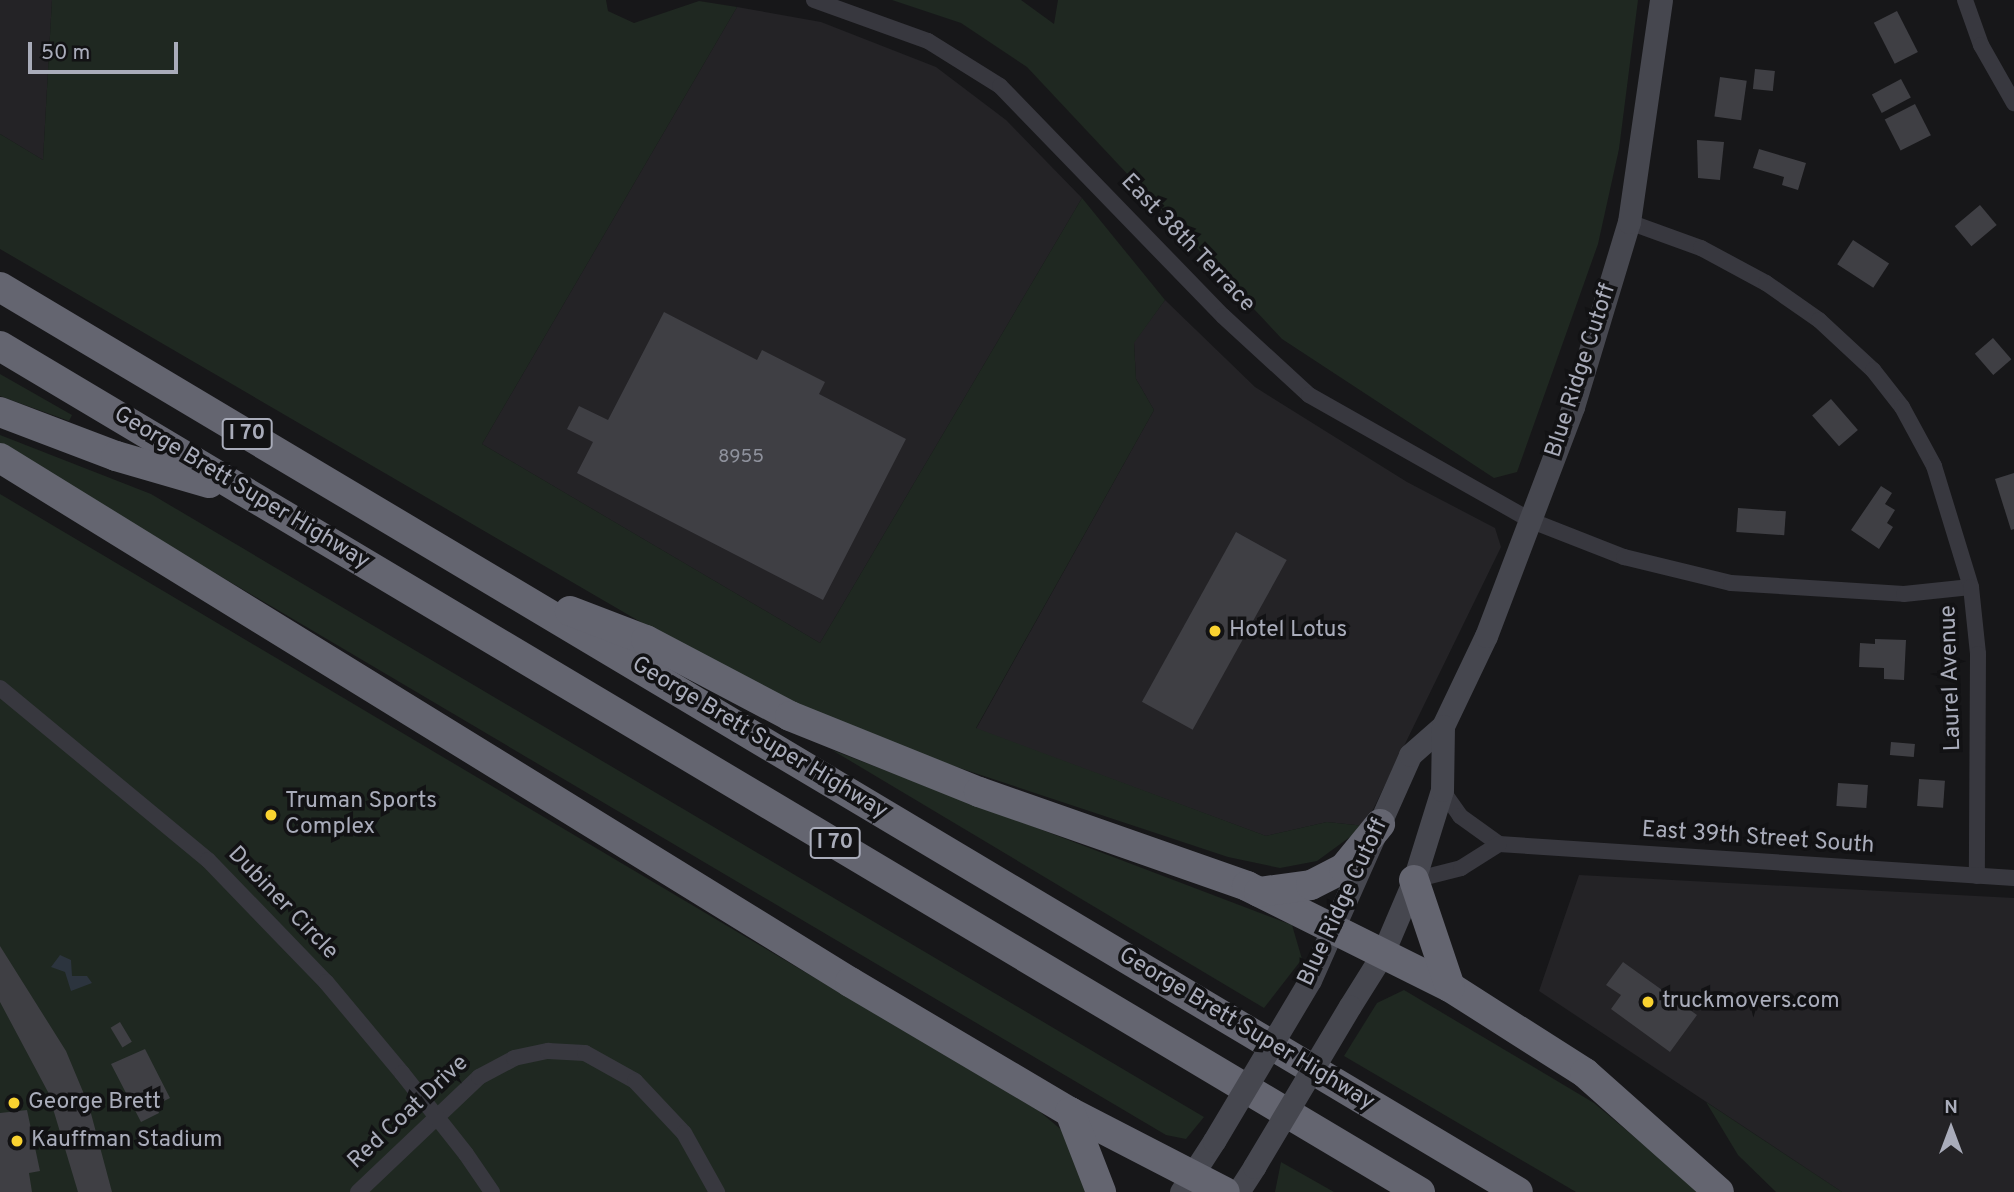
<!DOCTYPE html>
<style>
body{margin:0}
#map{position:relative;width:2014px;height:1192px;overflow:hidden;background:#171719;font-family:Overpass,sans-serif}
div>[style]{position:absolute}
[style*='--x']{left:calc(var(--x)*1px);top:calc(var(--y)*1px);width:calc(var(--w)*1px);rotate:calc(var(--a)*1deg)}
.built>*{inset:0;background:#242326}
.green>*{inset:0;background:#1f2821}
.water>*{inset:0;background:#2c343e}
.building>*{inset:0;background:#3f3f44;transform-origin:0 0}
.minor>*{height:16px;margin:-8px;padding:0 8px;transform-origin:8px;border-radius:8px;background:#38383f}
.secondary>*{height:23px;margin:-11.5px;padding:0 11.5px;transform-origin:11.5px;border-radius:11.5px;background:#46474f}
.motorway>*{height:30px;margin:-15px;padding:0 15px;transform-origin:15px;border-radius:15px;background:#646570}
.minor-bridge>*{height:16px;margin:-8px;padding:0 8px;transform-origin:8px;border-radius:8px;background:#38383f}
.secondary-bridge>*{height:23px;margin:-11.5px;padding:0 11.5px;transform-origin:11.5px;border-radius:11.5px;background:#46474f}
.dots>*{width:19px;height:19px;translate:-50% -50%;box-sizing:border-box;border:4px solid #121214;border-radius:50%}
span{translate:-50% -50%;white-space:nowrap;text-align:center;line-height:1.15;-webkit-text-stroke:7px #121214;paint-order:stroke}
.number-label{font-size:19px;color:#8e919c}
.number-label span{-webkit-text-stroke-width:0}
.shield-label span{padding:2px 5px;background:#121214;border:2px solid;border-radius:5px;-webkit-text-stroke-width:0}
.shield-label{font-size:21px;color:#a9acba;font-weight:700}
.street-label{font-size:23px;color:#a9acba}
.poi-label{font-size:23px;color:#a9acba}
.left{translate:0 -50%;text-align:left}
.north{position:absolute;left:1916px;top:1094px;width:70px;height:70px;-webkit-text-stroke:5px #121214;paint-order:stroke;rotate:0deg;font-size:19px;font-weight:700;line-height:28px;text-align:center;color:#a9acba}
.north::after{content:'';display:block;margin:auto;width:24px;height:32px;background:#a9acba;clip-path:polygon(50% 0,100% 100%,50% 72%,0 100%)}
.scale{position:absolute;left:28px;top:42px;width:150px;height:32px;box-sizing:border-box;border:4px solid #a9acba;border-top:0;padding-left:9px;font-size:21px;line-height:24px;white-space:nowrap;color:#a9acba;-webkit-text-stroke:5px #121214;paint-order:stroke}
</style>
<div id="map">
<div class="built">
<i style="clip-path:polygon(0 0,52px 0,43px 160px,0 134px)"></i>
<i style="clip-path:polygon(737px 7px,821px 22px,936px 67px,1006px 120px,1082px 198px,820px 643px,482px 444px)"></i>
<i style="clip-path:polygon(1165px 300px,1255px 387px,1407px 482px,1495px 528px,1501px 547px,1365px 826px,1327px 822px,1266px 836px,976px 729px,1154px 410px,1136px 379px,1134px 342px)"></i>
<i style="clip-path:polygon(1579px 875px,2014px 898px,2014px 1192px,1842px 1192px,1539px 991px)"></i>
</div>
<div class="green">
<i style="clip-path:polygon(52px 0,606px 0,608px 11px,634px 23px,699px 1px,737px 7px,482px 444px,820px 643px,1082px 198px,1165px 300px,1134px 343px,1136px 379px,1154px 410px,976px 728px,1266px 836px,1327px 822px,1365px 826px,1317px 861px,1280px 868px,1228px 857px,848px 731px,699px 656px,0 249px,0 134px,43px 160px)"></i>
<i style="clip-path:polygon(892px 0,1021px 0,1054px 24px,1058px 0,1638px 0,1619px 149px,1598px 244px,1517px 472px,1494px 478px,1282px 339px,1027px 67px,961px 23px)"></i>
<i style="clip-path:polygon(0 374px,72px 415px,69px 421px,0 396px)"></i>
<i style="clip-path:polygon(0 435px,151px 494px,1204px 1117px,1186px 1139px,1166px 1135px,0 446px)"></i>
<i style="clip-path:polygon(0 494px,1039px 1111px,1070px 1137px,1092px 1192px,0 1192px)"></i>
<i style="clip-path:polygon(832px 750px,1292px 925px,1302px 959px,1264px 1008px)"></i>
<i style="clip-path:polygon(1404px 990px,1594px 1103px,1700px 1192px,1576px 1192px,1344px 1056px,1377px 1003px)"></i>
<i style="clip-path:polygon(1706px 1102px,1842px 1192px,1776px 1192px,1738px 1155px)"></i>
<i style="clip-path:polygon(1281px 1162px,1334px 1192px,1275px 1192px)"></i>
</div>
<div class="water">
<i style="clip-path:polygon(60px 955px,71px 960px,72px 976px,87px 976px,92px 983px,71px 991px,65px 972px,51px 967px)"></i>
</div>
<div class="building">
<i style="left:1897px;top:11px;width:46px;height:26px;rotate:63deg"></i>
<i style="left:1755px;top:69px;width:20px;height:20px;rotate:6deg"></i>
<i style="left:1720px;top:77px;width:27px;height:40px;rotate:8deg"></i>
<i style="left:1901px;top:79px;width:21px;height:33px;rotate:62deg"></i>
<i style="left:1915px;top:104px;width:35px;height:34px;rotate:63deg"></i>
<i style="clip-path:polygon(1697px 140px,1724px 142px,1720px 180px,1698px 178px)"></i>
<i style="clip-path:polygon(1759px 149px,1806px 163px,1798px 190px,1782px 185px,1784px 177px,1753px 168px)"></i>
<i style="left:1980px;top:205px;width:26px;height:33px;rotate:50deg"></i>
<i style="left:1853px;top:240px;width:43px;height:29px;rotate:33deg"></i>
<i style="clip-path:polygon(664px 312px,757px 360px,762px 350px,825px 382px,819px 394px,906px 439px,823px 600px,577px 473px,593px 442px,567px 429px,579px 406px,608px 420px)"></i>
<i style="left:1993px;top:338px;width:28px;height:24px;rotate:49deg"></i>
<i style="left:1831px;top:399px;width:41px;height:25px;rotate:49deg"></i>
<i style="clip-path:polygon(2014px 473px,2014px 529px,2011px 530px,1995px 479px)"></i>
<i style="clip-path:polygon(1881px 486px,1892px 493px,1885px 504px,1895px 510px,1887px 523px,1893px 527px,1879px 549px,1851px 530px)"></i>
<i style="left:1738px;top:508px;width:48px;height:24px;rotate:4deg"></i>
<i style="left:1236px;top:532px;width:58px;height:194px;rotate:29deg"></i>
<i style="clip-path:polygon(1875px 639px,1906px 640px,1904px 680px,1884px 679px,1884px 668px,1859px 667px,1860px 643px,1875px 644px)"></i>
<i style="left:1891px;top:742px;width:24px;height:13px;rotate:5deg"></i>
<i style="left:1919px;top:779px;width:26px;height:27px;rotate:4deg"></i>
<i style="left:1838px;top:783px;width:30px;height:23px;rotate:4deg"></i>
<i style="clip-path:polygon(0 946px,66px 1051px,89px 1106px,112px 1192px,78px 1192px,48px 1092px,0 1002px)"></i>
<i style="clip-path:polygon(1623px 962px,1697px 1015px,1670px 1052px,1611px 1009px,1621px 995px,1606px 985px)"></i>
<i style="left:120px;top:1022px;width:23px;height:11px;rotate:59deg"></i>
<i style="clip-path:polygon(145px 1049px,170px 1098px,156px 1105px,159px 1113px,141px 1122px,111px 1064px)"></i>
<i style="clip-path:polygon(27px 1110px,40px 1171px,29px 1173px,32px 1192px,0 1192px,0 1113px)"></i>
</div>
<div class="minor">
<i style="--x:814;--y:0;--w:121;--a:19.8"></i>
<i style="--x:928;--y:41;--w:85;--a:32"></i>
<i style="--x:1000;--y:86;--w:320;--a:45.9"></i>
<i style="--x:1223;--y:316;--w:117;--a:42.6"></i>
<i style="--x:1309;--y:395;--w:256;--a:29.5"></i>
<i style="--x:1532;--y:521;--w:99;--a:21.4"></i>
<i style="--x:1624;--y:557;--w:110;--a:13.7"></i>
<i style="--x:1731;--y:583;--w:173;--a:3.6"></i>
<i style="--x:1904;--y:594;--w:67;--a:-6"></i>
<i style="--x:1965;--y:0;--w:48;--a:70.4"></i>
<i style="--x:1981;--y:45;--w:67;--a:60.4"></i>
<i style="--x:1629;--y:222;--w:77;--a:19.9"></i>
<i style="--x:1701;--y:248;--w:74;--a:28.3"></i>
<i style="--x:1766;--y:283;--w:65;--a:34.9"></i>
<i style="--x:1819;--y:320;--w:74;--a:42.8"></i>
<i style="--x:1873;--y:370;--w:47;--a:51.9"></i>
<i style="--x:1902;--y:407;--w:67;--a:61.5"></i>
<i style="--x:1934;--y:466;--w:127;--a:73"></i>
<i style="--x:1971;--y:587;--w:67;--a:84"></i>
<i style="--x:1978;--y:654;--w:222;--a:90.3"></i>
<i style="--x:0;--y:688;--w:270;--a:39.6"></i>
<i style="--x:208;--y:860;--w:170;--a:46"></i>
<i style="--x:326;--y:982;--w:119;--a:50.1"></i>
<i style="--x:1442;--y:790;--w:32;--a:55"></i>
<i style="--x:1460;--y:816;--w:48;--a:35.7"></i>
<i style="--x:1499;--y:844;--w:516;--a:3.78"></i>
<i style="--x:1414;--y:880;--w:49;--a:-14.3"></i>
<i style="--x:1461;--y:868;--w:45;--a:-32.3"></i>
<i style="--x:466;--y:1154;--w:46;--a:55.6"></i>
<i style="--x:358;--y:1192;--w:167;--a:-43.5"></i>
<i style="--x:479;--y:1077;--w:40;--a:-28"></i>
<i style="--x:514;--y:1058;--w:35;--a:-12"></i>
<i style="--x:548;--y:1051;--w:37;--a:3"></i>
<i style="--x:585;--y:1053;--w:57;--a:29.2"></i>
<i style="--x:635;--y:1081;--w:71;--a:46.7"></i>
<i style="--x:684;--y:1133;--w:68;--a:60.8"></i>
</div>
<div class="secondary">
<i style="--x:1310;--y:980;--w:246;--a:-66"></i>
<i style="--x:1410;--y:755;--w:44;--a:-41.3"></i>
<i style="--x:1443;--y:726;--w:100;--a:-64.5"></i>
<i style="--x:1486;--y:636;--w:245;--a:-69.2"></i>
<i style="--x:1573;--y:407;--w:193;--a:-73.2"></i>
<i style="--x:1629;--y:222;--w:224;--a:-81.8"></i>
<i style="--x:1350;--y:1006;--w:60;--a:-57.9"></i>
<i style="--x:1382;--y:955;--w:82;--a:-66.9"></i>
<i style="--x:1414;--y:880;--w:94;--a:-72.7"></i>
<i style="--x:1442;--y:790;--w:64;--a:-89.1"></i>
<i style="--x:1181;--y:1192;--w:61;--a:-57.1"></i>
<i style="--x:1238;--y:1192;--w:30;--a:-57"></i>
</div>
<div class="motorway">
<i style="--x:0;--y:287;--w:1767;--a:30.8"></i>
<i style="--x:0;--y:346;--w:1653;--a:30.79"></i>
<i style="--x:0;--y:412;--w:124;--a:20.8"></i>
<i style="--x:116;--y:456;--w:97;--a:16.2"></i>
<i style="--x:0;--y:458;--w:999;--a:31.65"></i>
<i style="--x:850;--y:982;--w:256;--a:30.6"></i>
<i style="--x:1070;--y:1112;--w:174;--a:27.3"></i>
<i style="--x:570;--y:611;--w:81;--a:20.9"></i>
<i style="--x:646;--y:640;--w:163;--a:27.8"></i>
<i style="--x:790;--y:716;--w:204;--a:21.9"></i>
<i style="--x:979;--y:792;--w:284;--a:19.3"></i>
<i style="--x:1247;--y:886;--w:227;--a:26.5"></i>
<i style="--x:1450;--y:987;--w:160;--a:32.5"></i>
<i style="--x:1585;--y:1073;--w:179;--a:41.6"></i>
<i style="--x:1414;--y:880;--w:113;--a:71.4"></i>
<i style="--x:1259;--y:892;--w:52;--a:-7.7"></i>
<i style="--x:1311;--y:885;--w:37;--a:-27"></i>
<i style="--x:1344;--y:868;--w:57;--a:-50.7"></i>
<i style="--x:1070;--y:1112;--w:86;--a:68.8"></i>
</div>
<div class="minor-bridge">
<i style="--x:402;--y:1073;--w:103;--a:51.7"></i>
</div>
<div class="secondary-bridge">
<i style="--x:1214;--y:1141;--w:187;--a:-59.2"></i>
<i style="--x:1254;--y:1167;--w:187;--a:-59.2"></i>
</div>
<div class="dots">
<i style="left:1215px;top:631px;background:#f9d230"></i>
<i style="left:271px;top:815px;background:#f9d230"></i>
<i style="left:1648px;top:1002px;background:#f9d230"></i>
<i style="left:14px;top:1103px;background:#f9d230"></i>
<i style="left:17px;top:1141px;background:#f9d230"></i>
</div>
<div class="number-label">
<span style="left:741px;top:458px">8955</span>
</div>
<div class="shield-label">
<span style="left:247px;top:434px">I 70</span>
<span style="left:835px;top:843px">I 70</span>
</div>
<div class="street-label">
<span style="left:1187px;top:244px;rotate:46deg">East 38th Terrace</span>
<span style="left:1582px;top:371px;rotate:-72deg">Blue Ridge Cutoff</span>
<span style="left:241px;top:489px;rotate:31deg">George Brett Super Highway</span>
<span style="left:1952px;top:678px;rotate:-92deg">Laurel Avenue</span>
<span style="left:759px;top:739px;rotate:31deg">George Brett Super Highway</span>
<span style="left:1758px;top:839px;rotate:4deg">East 39th Street South</span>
<span style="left:1344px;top:903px;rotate:-65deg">Blue Ridge Cutoff</span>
<span style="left:282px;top:904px;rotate:46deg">Dubiner Circle</span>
<span style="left:1246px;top:1030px;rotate:31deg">George Brett Super Highway</span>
<span style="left:409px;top:1113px;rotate:-43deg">Red Coat Drive</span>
</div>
<div class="poi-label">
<span class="left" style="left:1229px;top:631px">Hotel Lotus</span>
<span class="left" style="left:285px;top:815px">Truman Sports<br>Complex</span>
<span class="left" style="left:1662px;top:1002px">truckmovers.com</span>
<span class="left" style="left:28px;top:1103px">George Brett</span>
<span class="left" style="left:31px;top:1141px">Kauffman Stadium</span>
</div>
<div class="north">N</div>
<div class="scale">50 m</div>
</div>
